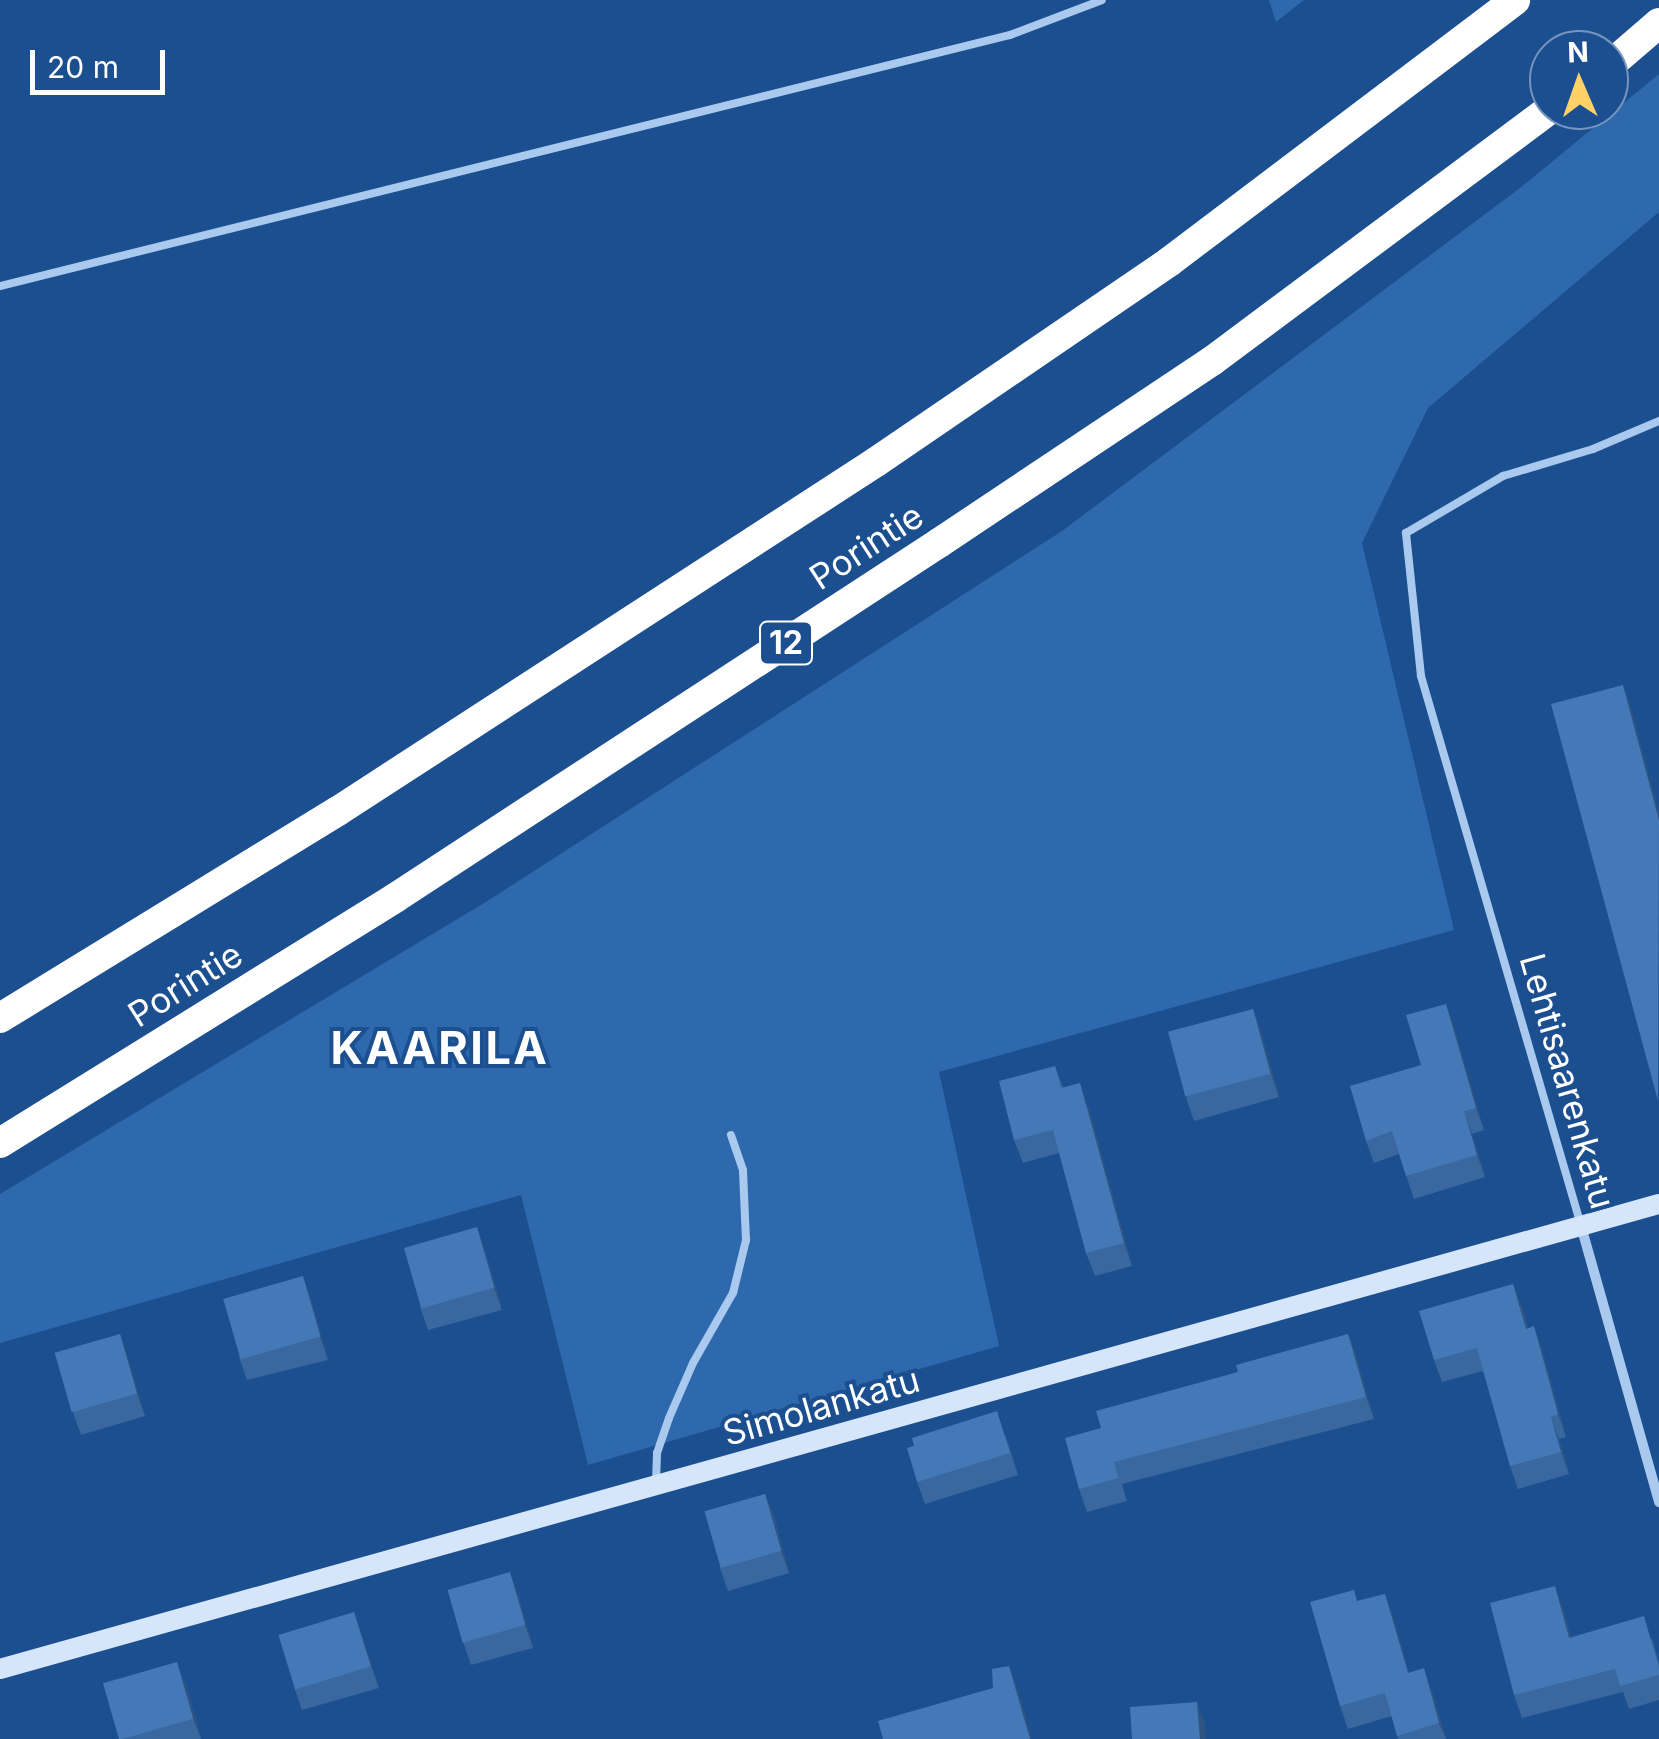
<!DOCTYPE html>
<style>
body{margin:0}
#map{position:relative;width:1659px;height:1739px;overflow:hidden;background:#1b4f8f;font-family:Inter,sans-serif}
div>[style]{position:absolute}
[style*='--x']{left:calc(var(--x)*1px);top:calc(var(--y)*1px);width:calc(var(--w)*1px);rotate:calc(var(--a)*1deg)}
.green>*{inset:0;background:#2e69ad}
.lane>*{height:8px;margin:-4px;padding:0 4px;transform-origin:4px;border-radius:4px;background:#a9c9ee}
.street>*{height:10px;margin:-5px;padding:0 5px;transform-origin:5px;border-radius:5px;background:#a9c9ee}
.secondary>*{height:20px;margin:-10px;padding:0 10px;transform-origin:10px;border-radius:10px;background:#d6e6fa}
.highway>*{height:30px;margin:-15px;padding:0 15px;transform-origin:15px;border-radius:15px;background:#fff}
.wall>*{inset:0;background:#3a679d}
.shaded-wall>*{inset:0;background:#305480}
.building>*{inset:0;background:#4478b7;transform-origin:0 0}
span{translate:-50% -50%;white-space:nowrap;text-align:center;line-height:1.15;-webkit-text-stroke:8px #1b4f8f;paint-order:stroke}
.shield-label span{padding:2px 8px;background:#1b4f8f;border:2px solid;border-radius:8px;-webkit-text-stroke-width:0}
.shield-label{font-size:32px;color:#fff;font-weight:700}
.street-label{font-size:35px;color:#fff}
.district-label{font-size:45px;color:#fff;font-weight:700;letter-spacing:2.5px}
.north{position:absolute;left:1529px;top:30px;width:100px;height:100px;box-sizing:border-box;background:#1b4f8f;border:2px solid #7695bc;border-radius:50%;rotate:358deg;font-size:28px;font-weight:700;line-height:40px;text-align:center;color:#fff}
.north::after{content:'';display:block;margin:auto;width:35px;height:45px;background:#ffd166;clip-path:polygon(50% 0,100% 100%,50% 72%,0 100%)}
.scale{position:absolute;left:30px;top:50px;width:135px;height:45px;box-sizing:border-box;border:5px solid #fff;border-top:0;padding-left:12px;font-size:30px;line-height:35px;white-space:nowrap;color:#fff;-webkit-text-stroke:8px #1b4f8f;paint-order:stroke}
</style>
<div id="map">
<div class="green">
<i style="clip-path:polygon(1269px 0,1304px 0,1276px 22px)"></i>
<i style="clip-path:polygon(1659px 74px,1659px 212px,1428px 408px,1362px 543px,1454px 930px,939px 1072px,999px 1346px,588px 1465px,521px 1195px,0 1343px,0 1194px,489px 900px,1062px 531px,1520px 188px)"></i>
</div>
<div class="lane">
<i style="--x:0;--y:286;--w:1041;--a:-13.96"></i>
<i style="--x:1010;--y:35;--w:98;--a:-20.8"></i>
<i style="--x:1580;--y:1222;--w:569;--a:-106.24"></i>
<i style="--x:1421;--y:676;--w:144;--a:-96"></i>
<i style="--x:1406;--y:533;--w:113;--a:-30.4"></i>
<i style="--x:1503;--y:476;--w:94;--a:-16.7"></i>
<i style="--x:1593;--y:449;--w:72;--a:-23"></i>
<i style="--x:656;--y:1482;--w:29;--a:-88"></i>
<i style="--x:657;--y:1453;--w:37;--a:-71"></i>
<i style="--x:669;--y:1418;--w:60;--a:-66.4"></i>
<i style="--x:693;--y:1363;--w:81;--a:-60.3"></i>
<i style="--x:733;--y:1293;--w:55;--a:-76.2"></i>
<i style="--x:746;--y:1240;--w:70;--a:-92.5"></i>
<i style="--x:743;--y:1170;--w:37;--a:-109"></i>
</div>
<div class="street">
<i style="--x:1581;--y:1226;--w:287;--a:74.2"></i>
</div>
<div class="secondary">
<i style="--x:0;--y:1669;--w:1723;--a:-15.66"></i>
</div>
<div class="highway">
<i style="--x:1609;--y:66;--w:66;--a:-40.7"></i>
<i style="--x:0;--y:1018;--w:396;--a:-31.5"></i>
<i style="--x:338;--y:811;--w:641;--a:-32.97"></i>
<i style="--x:876;--y:462;--w:355;--a:-34.3"></i>
<i style="--x:1169;--y:262;--w:434;--a:-37.1"></i>
<i style="--x:0;--y:1143;--w:465;--a:-31.8"></i>
<i style="--x:395;--y:898;--w:650;--a:-33.13"></i>
<i style="--x:939;--y:543;--w:328;--a:-33.7"></i>
<i style="--x:1212;--y:361;--w:420;--a:-36.7"></i>
</div>
<div class="wall">
<i style="clip-path:polygon(1446px 1004px,1484px 1130px,1472px 1134px,1485px 1177px,1414px 1199px,1399px 1154px,1374px 1163px,1366px 1141px,1421px 1065px)"></i>
<i style="clip-path:polygon(1253px 1009px,1261px 1032px,1279px 1097px,1194px 1121px,1186px 1098px)"></i>
<i style="clip-path:polygon(1055px 1066px,1063px 1088px,1088px 1106px,1132px 1266px,1095px 1276px,1086px 1253px,1059px 1153px,1023px 1163px,1014px 1140px)"></i>
<i style="clip-path:polygon(485px 1250px,502px 1310px,428px 1330px,420px 1307px)"></i>
<i style="clip-path:polygon(311px 1299px,328px 1360px,247px 1380px,239px 1357px)"></i>
<i style="clip-path:polygon(1522px 1306px,1528px 1328px,1542px 1349px,1566px 1437px,1559px 1439px,1569px 1474px,1518px 1489px,1510px 1466px,1483px 1371px,1442px 1382px,1434px 1360px)"></i>
<i style="clip-path:polygon(120px 1334px,145px 1416px,81px 1435px,73px 1413px)"></i>
<i style="clip-path:polygon(1348px 1334px,1356px 1356px,1374px 1419px,1122px 1484px,1127px 1501px,1087px 1512px,1079px 1489px,1101px 1428px,1238px 1372px)"></i>
<i style="clip-path:polygon(1005px 1434px,1018px 1475px,925px 1504px,917px 1482px)"></i>
<i style="clip-path:polygon(765px 1494px,774px 1516px,789px 1573px,728px 1591px,720px 1568px)"></i>
<i style="clip-path:polygon(518px 1594px,533px 1648px,471px 1665px,463px 1642px)"></i>
<i style="clip-path:polygon(1385px 1594px,1409px 1673px,1432px 1691px,1446px 1739px,1398px 1739px,1392px 1716px,1348px 1729px,1340px 1706px,1358px 1601px)"></i>
<i style="clip-path:polygon(1563px 1609px,1571px 1638px,1652px 1639px,1659px 1663px,1659px 1700px,1629px 1709px,1623px 1692px,1522px 1718px,1514px 1695px)"></i>
<i style="clip-path:polygon(354px 1612px,379px 1688px,302px 1710px,294px 1687px)"></i>
<i style="clip-path:polygon(186px 1685px,201px 1739px,120px 1739px)"></i>
</div>
<div class="shaded-wall">
<i style="clip-path:polygon(1623px 685px,1631px 707px,1659px 812px,1659px 820px)"></i>
<i style="clip-path:polygon(1446px 1004px,1454px 1026px,1484px 1130px,1476px 1108px)"></i>
<i style="clip-path:polygon(1253px 1009px,1261px 1032px,1279px 1097px,1271px 1074px)"></i>
<i style="clip-path:polygon(1080px 1083px,1088px 1106px,1132px 1266px,1124px 1243px)"></i>
<i style="clip-path:polygon(1464px 1111px,1472px 1134px,1485px 1177px,1477px 1155px)"></i>
<i style="clip-path:polygon(477px 1227px,485px 1250px,502px 1310px,494px 1288px)"></i>
<i style="clip-path:polygon(303px 1276px,311px 1299px,328px 1360px,320px 1337px)"></i>
<i style="clip-path:polygon(1513px 1284px,1522px 1306px,1534px 1351px,1526px 1329px)"></i>
<i style="clip-path:polygon(1534px 1326px,1542px 1349px,1566px 1437px,1558px 1414px)"></i>
<i style="clip-path:polygon(120px 1334px,128px 1357px,145px 1416px,137px 1394px)"></i>
<i style="clip-path:polygon(1348px 1334px,1356px 1356px,1374px 1419px,1366px 1397px)"></i>
<i style="clip-path:polygon(1551px 1417px,1559px 1439px,1569px 1474px,1561px 1452px)"></i>
<i style="clip-path:polygon(765px 1494px,774px 1516px,789px 1573px,781px 1551px)"></i>
<i style="clip-path:polygon(510px 1572px,518px 1594px,533px 1648px,525px 1625px)"></i>
<i style="clip-path:polygon(1555px 1586px,1563px 1609px,1577px 1661px,1569px 1638px)"></i>
<i style="clip-path:polygon(1385px 1594px,1393px 1616px,1416px 1696px,1408px 1673px)"></i>
<i style="clip-path:polygon(354px 1612px,362px 1635px,379px 1688px,371px 1666px)"></i>
<i style="clip-path:polygon(177px 1662px,186px 1685px,201px 1739px,193px 1719px)"></i>
<i style="clip-path:polygon(1009px 1666px,1018px 1689px,1032px 1739px,1030px 1739px)"></i>
<i style="clip-path:polygon(1424px 1668px,1432px 1691px,1446px 1739px,1439px 1723px)"></i>
<i style="clip-path:polygon(1197px 1702px,1205px 1724px,1206px 1739px,1200px 1739px)"></i>
</div>
<div class="building">
<i style="clip-path:polygon(1623px 685px,1659px 820px,1658px 1101px,1551px 704px)"></i>
<i style="clip-path:polygon(1446px 1004px,1476px 1108px,1464px 1111px,1477px 1155px,1406px 1176px,1392px 1131px,1366px 1141px,1350px 1086px,1421px 1065px,1406px 1015px)"></i>
<i style="left:1253px;top:1009px;width:67px;height:88px;rotate:75deg"></i>
<i style="clip-path:polygon(1055px 1066px,1061px 1088px,1080px 1083px,1124px 1243px,1086px 1253px,1053px 1130px,1014px 1140px,999px 1081px)"></i>
<i style="left:477px;top:1227px;width:63px;height:76px;rotate:74deg"></i>
<i style="left:303px;top:1276px;width:63px;height:83px;rotate:74deg"></i>
<i style="clip-path:polygon(1513px 1284px,1526px 1329px,1534px 1326px,1558px 1414px,1551px 1417px,1561px 1452px,1510px 1466px,1477px 1348px,1434px 1360px,1419px 1311px)"></i>
<i style="left:120px;top:1334px;width:62px;height:68px;rotate:74deg"></i>
<i style="clip-path:polygon(1348px 1334px,1366px 1397px,1114px 1462px,1118px 1478px,1079px 1489px,1065px 1438px,1101px 1428px,1096px 1411px,1238px 1372px,1236px 1365px)"></i>
<i style="clip-path:polygon(997px 1411px,1010px 1453px,917px 1482px,907px 1448px,914px 1446px,912px 1438px)"></i>
<i style="left:765px;top:1494px;width:59px;height:63px;rotate:74deg"></i>
<i style="left:510px;top:1572px;width:55px;height:65px;rotate:74deg"></i>
<i style="clip-path:polygon(1555px 1586px,1569px 1638px,1644px 1616px,1659px 1668px,1659px 1675px,1620px 1686px,1615px 1669px,1514px 1695px,1490px 1603px)"></i>
<i style="clip-path:polygon(1354px 1590px,1357px 1601px,1385px 1594px,1408px 1673px,1424px 1668px,1439px 1723px,1397px 1736px,1385px 1693px,1340px 1706px,1310px 1602px)"></i>
<i style="left:354px;top:1612px;width:57px;height:79px;rotate:73deg"></i>
<i style="left:177px;top:1662px;width:59px;height:77px;rotate:74deg"></i>
<i style="clip-path:polygon(1009px 1666px,1030px 1739px,883px 1739px,878px 1721px,993px 1688px,992px 1669px)"></i>
<i style="clip-path:polygon(1197px 1702px,1200px 1739px,1132px 1739px,1130px 1707px)"></i>
</div>
<div class="shield-label">
<span style="left:786px;top:643px">12</span>
</div>
<div class="street-label">
<span style="left:866px;top:546px;rotate:-33deg">Porintie</span>
<span style="left:185px;top:984px;rotate:-32deg">Porintie</span>
<span style="left:1568px;top:1081px;rotate:74deg">Lehtisaarenkatu</span>
<span style="left:821px;top:1406px;rotate:-16deg">Simolankatu</span>
</div>
<div class="district-label">
<span style="left:440px;top:1048px">KAARILA</span>
</div>
<div class="north">N</div>
<div class="scale">20 m</div>
</div>
